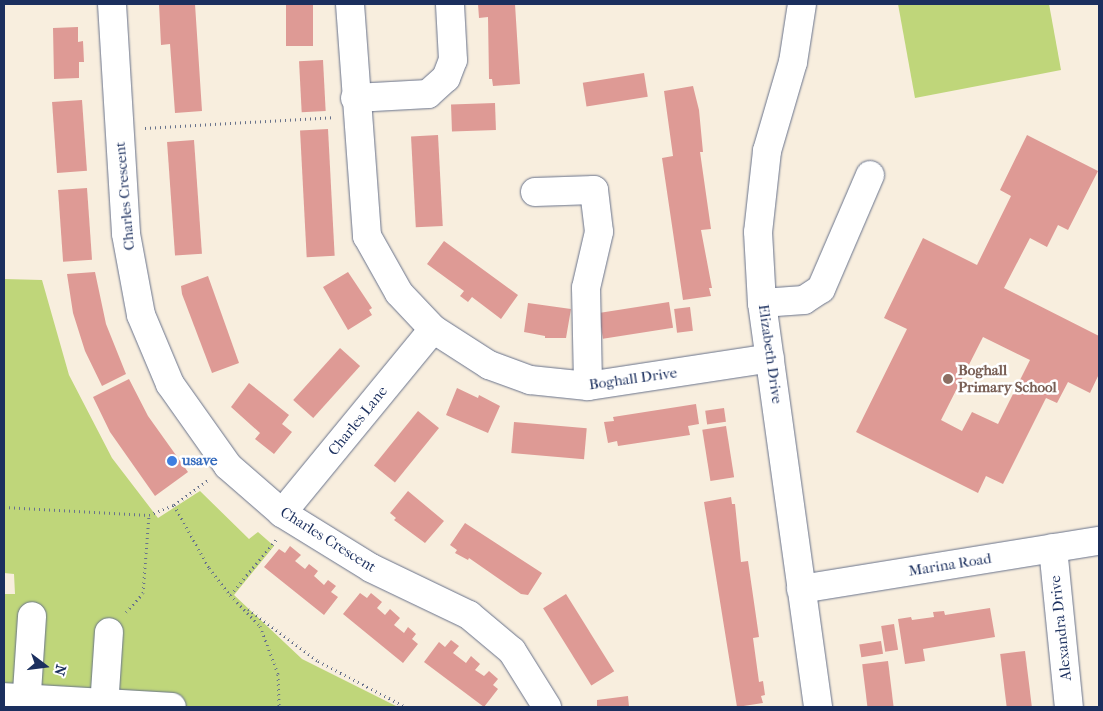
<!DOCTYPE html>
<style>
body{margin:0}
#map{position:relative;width:1103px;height:711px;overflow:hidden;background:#f8eede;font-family:"IM FELL French Canon",serif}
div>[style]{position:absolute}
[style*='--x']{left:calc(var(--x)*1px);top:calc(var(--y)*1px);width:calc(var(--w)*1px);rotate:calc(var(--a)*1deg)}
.green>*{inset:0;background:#bfd67a}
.building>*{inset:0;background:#de9a95;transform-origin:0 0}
.path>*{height:3px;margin-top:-1.5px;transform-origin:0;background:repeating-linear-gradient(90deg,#68728b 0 1px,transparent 0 5px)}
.roads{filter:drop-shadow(0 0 1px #68728b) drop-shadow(0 0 1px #68728b)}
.minor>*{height:28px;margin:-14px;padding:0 14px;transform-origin:14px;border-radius:14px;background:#fff}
.dots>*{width:14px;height:14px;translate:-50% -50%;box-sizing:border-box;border:2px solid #fff;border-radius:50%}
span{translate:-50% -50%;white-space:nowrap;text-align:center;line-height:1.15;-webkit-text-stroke:5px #fff;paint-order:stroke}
.street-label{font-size:15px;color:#1b2f5e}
.education-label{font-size:15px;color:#785e54;font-weight:700}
.left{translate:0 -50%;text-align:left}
.shop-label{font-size:15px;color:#366cbe;font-weight:700}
.frame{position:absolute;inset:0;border:5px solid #1b2f5e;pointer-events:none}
.north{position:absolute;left:20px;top:641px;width:50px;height:50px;-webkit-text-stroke:4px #fff;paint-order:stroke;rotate:105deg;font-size:14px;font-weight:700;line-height:20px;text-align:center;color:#1b2f5e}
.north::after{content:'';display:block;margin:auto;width:18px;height:22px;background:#1b2f5e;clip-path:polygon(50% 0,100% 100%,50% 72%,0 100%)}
</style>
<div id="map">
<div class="green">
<i style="clip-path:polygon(898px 4px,1049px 4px,1061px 70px,915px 98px)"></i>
<i style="clip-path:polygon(4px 279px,42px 280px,69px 375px,112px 458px,158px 518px,200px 491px,249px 539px,258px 532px,274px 546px,234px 595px,302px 659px,398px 707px,4px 707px,4px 594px,15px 594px,14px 574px,4px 573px)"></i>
</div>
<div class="building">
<i style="clip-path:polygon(159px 4px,195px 4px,202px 111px,175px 113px,170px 44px,161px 45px)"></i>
<i style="left:286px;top:4px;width:27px;height:42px"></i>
<i style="clip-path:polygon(478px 4px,515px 4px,520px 84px,493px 86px,492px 79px,489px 79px,488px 17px,479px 18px)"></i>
<i style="clip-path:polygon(78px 27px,78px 42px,83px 41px,84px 62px,79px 62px,79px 78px,54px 79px,53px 28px)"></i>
<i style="left:323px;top:60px;width:51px;height:24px;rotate:87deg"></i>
<i style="left:644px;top:73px;width:24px;height:62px;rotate:81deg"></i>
<i style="clip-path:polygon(693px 86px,699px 110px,703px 152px,700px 152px,711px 229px,701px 230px,712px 288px,709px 288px,711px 296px,683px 300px,662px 158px,673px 156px,664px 91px)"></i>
<i style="left:82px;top:100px;width:71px;height:30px;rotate:86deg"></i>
<i style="left:495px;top:103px;width:27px;height:44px;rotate:88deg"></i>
<i style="left:328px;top:129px;width:127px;height:28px;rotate:87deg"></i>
<i style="left:438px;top:135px;width:91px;height:27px;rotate:87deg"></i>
<i style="clip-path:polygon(evenodd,1027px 135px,1098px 171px,1068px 230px,1058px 225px,1047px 247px,1030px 238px,1004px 288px,1099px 336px,1099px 374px,1090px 393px,1068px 382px,1057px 403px,1046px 398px,1003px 484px,986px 476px,978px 493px,856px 432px,907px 329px,884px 318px,923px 238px,977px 265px,1011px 196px,1000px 190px,1027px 135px,983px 337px,1030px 360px,998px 424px,972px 412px,962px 431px,941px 420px,983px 337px)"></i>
<i style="left:194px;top:140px;width:114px;height:27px;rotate:86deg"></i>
<i style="left:87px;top:188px;width:72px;height:29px;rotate:86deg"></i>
<i style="clip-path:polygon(444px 241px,518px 295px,501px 319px,472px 297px,468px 302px,460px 296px,464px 291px,427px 264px)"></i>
<i style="clip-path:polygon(95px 272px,106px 324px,126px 374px,102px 386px,85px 351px,73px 313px,67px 274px)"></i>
<i style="clip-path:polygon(348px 272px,372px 308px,369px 310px,372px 315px,348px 330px,323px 287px)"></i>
<i style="clip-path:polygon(208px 276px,239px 363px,212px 373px,182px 294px,181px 286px)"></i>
<i style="left:669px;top:302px;width:26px;height:71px;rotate:81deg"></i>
<i style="clip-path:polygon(528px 303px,571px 309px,566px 338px,545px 338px,545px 336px,524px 332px)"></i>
<i style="left:690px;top:307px;width:24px;height:16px;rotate:83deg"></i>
<i style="left:340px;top:348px;width:27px;height:70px;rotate:42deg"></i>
<i style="clip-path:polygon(129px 379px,148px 416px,188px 472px,155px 496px,110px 432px,93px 397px)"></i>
<i style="clip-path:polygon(249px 383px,289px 415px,282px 424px,292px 432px,274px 454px,255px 439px,260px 433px,231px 407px)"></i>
<i style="clip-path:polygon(457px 388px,478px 398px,479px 395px,500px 406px,488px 433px,446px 415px)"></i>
<i style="clip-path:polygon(696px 404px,699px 424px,688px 426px,690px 435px,618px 446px,617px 441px,608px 443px,604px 422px,614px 421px,613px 417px)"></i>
<i style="left:724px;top:408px;width:14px;height:19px;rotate:82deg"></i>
<i style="left:418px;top:411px;width:27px;height:70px;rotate:39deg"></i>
<i style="left:514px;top:422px;width:73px;height:31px;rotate:5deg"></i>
<i style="left:726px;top:426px;width:52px;height:24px;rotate:81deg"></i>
<i style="clip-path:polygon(408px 491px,444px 521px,425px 543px,394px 520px,396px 518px,390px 513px)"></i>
<i style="clip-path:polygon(731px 497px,732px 504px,735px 504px,741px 562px,748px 561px,759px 637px,753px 638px,759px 682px,763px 681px,765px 695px,761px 696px,763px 703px,737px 707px,704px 502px)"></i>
<i style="clip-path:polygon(465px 523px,542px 573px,528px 595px,521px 594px,469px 558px,468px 560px,455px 553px,457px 550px,450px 545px)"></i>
<i style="clip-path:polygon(290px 546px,301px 555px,295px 561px,305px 569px,309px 564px,318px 571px,314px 576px,324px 585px,328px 580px,336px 586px,331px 592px,338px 597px,324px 615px,264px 567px,279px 549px,285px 553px)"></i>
<i style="clip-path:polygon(360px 593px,367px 598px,371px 593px,382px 602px,377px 608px,385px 615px,390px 609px,400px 618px,394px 625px,404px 633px,408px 627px,416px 634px,412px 639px,418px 644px,403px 663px,343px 614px)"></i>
<i style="left:566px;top:594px;width:91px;height:27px;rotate:58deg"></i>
<i style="clip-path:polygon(990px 608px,995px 637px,923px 649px,925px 661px,905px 664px,898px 619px,911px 617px,912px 620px,934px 617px,933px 612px,944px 611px,945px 615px)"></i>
<i style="left:894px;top:624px;width:26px;height:13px;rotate:81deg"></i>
<i style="clip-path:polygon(451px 640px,459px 646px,453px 653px,466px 663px,471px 656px,480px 664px,475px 670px,484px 676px,489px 671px,498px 679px,493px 685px,498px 689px,484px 707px,424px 662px,439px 642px,445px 647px)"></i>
<i style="left:881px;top:641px;width:13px;height:22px;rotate:81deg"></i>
<i style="left:1025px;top:651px;width:56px;height:25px;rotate:83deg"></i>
<i style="left:888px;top:661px;width:46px;height:26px;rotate:83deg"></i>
<i style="clip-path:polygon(628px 696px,629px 707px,597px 707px,597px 700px)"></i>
</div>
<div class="path">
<i style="--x:145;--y:128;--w:188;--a:-3.3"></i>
<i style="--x:174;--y:505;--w:72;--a:60.9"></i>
<i style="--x:209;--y:568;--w:34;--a:52"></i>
<i style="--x:4;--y:507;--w:145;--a:3.2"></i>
<i style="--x:149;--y:515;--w:27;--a:-22"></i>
<i style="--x:174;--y:505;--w:42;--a:-36.3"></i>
<i style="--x:276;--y:540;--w:72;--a:129.9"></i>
<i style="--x:230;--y:595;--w:43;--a:45.9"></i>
<i style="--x:260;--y:626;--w:51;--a:69.4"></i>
<i style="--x:278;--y:674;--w:33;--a:88"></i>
<i style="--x:248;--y:609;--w:87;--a:36.6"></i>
<i style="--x:318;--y:661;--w:99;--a:27.6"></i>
<i style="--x:126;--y:612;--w:25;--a:-48"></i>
<i style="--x:143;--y:593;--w:78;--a:-85.6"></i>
</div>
<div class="roads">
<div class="minor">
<i style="--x:112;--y:4;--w:230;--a:86.5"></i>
<i style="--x:126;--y:234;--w:82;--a:79.5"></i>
<i style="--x:141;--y:315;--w:75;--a:67.2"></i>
<i style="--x:170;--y:384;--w:100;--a:54.7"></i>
<i style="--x:228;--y:466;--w:72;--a:41"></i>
<i style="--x:282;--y:513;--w:105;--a:31.7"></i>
<i style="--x:371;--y:568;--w:109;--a:25.6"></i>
<i style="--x:469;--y:615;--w:56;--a:39.9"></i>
<i style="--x:512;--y:651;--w:66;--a:58"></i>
<i style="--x:350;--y:4;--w:233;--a:85.8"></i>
<i style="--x:367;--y:236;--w:65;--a:60.7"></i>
<i style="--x:399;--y:293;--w:50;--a:46.6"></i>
<i style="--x:433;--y:329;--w:67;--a:32.7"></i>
<i style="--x:489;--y:365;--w:44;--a:20.1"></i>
<i style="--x:530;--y:380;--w:58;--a:5.9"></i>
<i style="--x:588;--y:386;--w:184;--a:-8.7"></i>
<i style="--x:802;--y:4;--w:59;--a:98.8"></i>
<i style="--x:793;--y:62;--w:93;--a:106.3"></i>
<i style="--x:767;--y:151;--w:81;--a:96.3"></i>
<i style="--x:758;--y:232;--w:71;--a:86.8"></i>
<i style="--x:762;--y:303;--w:408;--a:82.1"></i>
<i style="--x:355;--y:98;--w:73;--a:-3.1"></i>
<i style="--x:428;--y:94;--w:24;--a:-42"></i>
<i style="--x:446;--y:78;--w:19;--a:-69"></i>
<i style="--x:453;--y:60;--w:56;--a:-93.1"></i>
<i style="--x:535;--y:192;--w:59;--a:-1.9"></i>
<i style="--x:594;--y:190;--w:42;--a:83.2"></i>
<i style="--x:599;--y:232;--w:57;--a:103.1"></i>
<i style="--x:586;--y:288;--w:98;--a:88.8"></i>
<i style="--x:762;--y:303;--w:42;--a:-4.1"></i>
<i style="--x:804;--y:300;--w:20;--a:-33"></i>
<i style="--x:821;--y:289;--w:124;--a:-66.7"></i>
<i style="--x:282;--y:513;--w:238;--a:-50.6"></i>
<i style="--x:1053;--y:548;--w:160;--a:84.3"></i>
<i style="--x:801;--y:589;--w:302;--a:-9.2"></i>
<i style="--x:4;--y:697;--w:168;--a:3.4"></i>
<i style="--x:26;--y:707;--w:91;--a:-86.2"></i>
<i style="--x:104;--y:707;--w:75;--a:-86.2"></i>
</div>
</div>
<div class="dots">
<i style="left:948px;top:379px;background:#8d6e63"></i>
<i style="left:172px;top:461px;background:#3f7fe0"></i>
</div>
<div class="street-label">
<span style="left:125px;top:196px;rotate:-95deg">Charles Crescent</span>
<span style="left:770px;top:354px;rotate:82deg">Elizabeth Drive</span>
<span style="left:633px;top:379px;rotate:-8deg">Boghall Drive</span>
<span style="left:358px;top:421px;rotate:-51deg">Charles Lane</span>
<span style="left:328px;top:540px;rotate:32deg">Charles Crescent</span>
<span style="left:950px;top:565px;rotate:-9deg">Marina Road</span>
<span style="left:1061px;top:628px;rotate:-96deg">Alexandra Drive</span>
</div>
<div class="education-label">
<span class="left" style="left:958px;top:379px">Boghall<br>Primary School</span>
</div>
<div class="shop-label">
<span class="left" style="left:182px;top:461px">usave</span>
</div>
<div class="frame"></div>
<div class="north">N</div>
</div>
